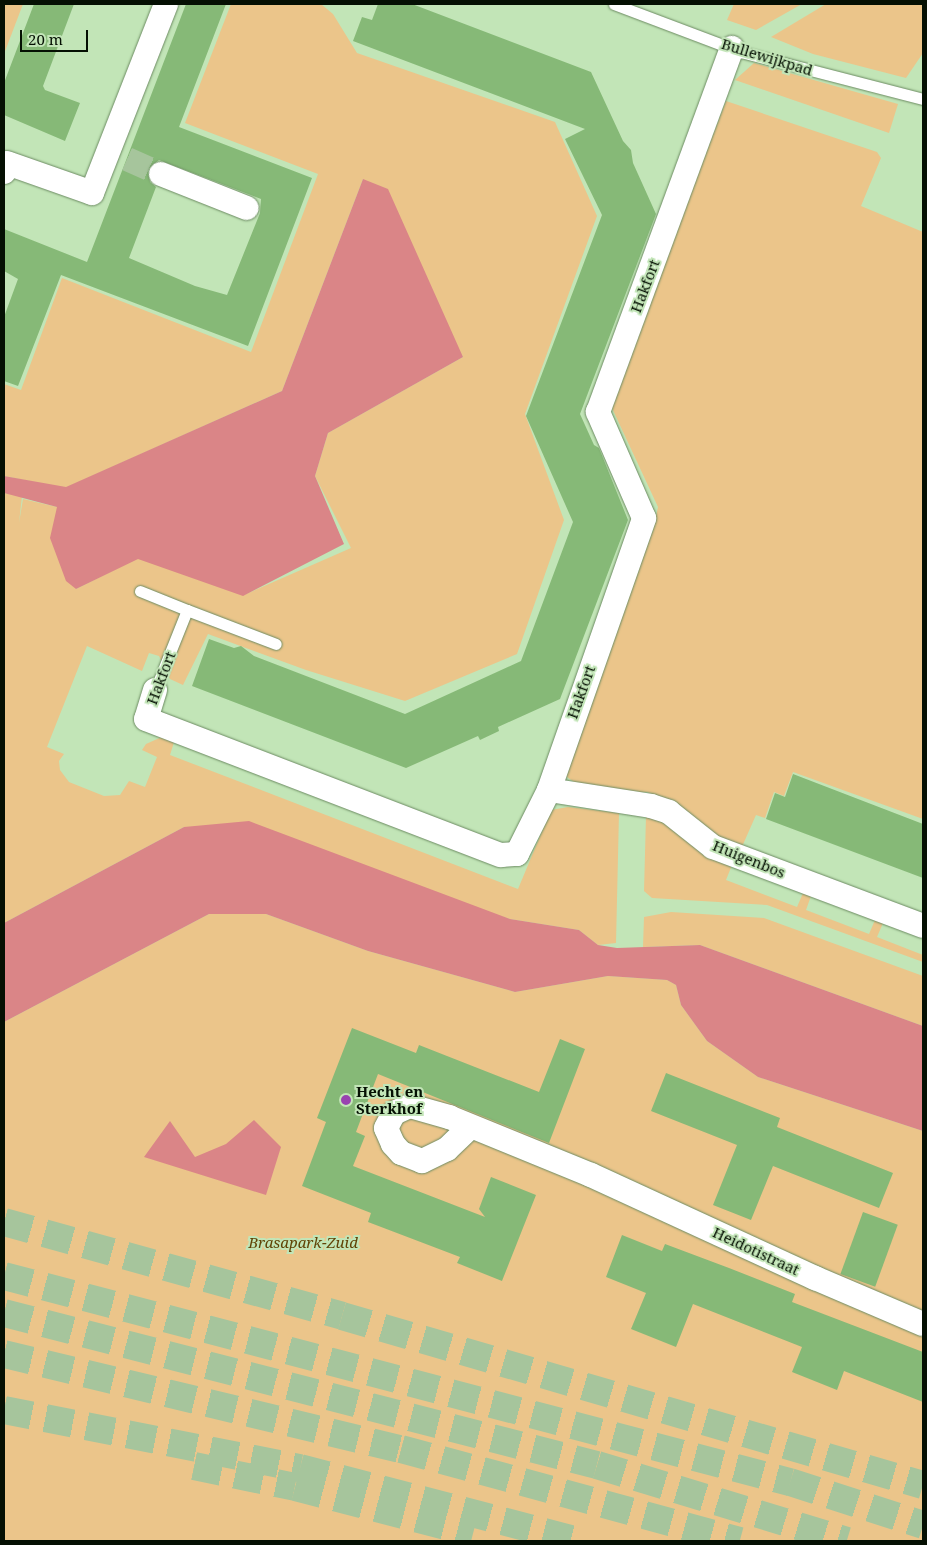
<!DOCTYPE html>
<style>
body{margin:0}
#map{position:relative;width:927px;height:1545px;overflow:hidden;background:#c2e5b7;font-family:"Noto Serif",serif}
div>[style]{position:absolute}
[style*='--x']{left:calc(var(--x)*1px);top:calc(var(--y)*1px);width:calc(var(--w)*1px);rotate:calc(var(--a)*1deg)}
.green>*{inset:0;background:#ebc58a}
.water>*{inset:0;background:#da8587}
.building>*{inset:0;background:#86b977;transform-origin:0 0}
.minor-tunnel>*{height:24px;margin-top:-12px;transform-origin:0;background:repeating-linear-gradient(90deg,#a6c59c 0 24px,transparent 0 36px)}
.motorway-tunnel>*{height:28px;margin-top:-14px;transform-origin:0;background:repeating-linear-gradient(90deg,#a6c59c 0 28px,transparent 0 42px)}
.roads{filter:drop-shadow(0 0 1px #6c8b62) drop-shadow(0 0 1px #6c8b62)}
.service>*{height:11px;margin:-5.5px;padding:0 5.5px;transform-origin:5.5px;border-radius:5.5px;background:#fff}
.minor>*{height:24px;margin:-12px;padding:0 12px;transform-origin:12px;border-radius:12px;background:#fff}
.dots>*{width:14px;height:14px;translate:-50% -50%;box-sizing:border-box;border:2px solid #c2e5b7;border-radius:50%}
span{translate:-50% -50%;white-space:nowrap;text-align:center;line-height:1.15;-webkit-text-stroke:4px #c2e5b7;paint-order:stroke}
.street-label{font-size:15px;color:#051003}
.poi-label{font-size:15px;color:#051003;font-weight:700}
.left{translate:0 -50%;text-align:left}
.park-label{font-size:15px;color:#614306;font-style:italic}
.frame{position:absolute;inset:0;border:5px solid #051003;pointer-events:none}
.scale{position:absolute;left:20px;top:30px;width:68px;height:22px;box-sizing:border-box;border:2px solid #051003;border-top:0;padding-left:6px;font-size:15px;line-height:18px;white-space:nowrap;color:#051003;-webkit-text-stroke:4px #c2e5b7;paint-order:stroke}
</style>
<div id="map">
<div class="green">
<i style="clip-path:polygon(4px 4px,23px 4px,4px 54px)"></i>
<i style="clip-path:polygon(231px 4px,321px 4px,333px 14px,357px 53px,555px 122px,597px 216px,525px 414px,564px 520px,517px 654px,405px 701px,306px 670px,208px 634px,183px 685px,170px 679px,159px 656px,149px 653px,142px 671px,87px 646px,47px 747px,64px 754px,59px 761px,60px 770px,69px 782px,104px 796px,120px 795px,129px 781px,145px 787px,157px 757px,142px 750px,146px 744px,164px 736px,175px 739px,170px 755px,518px 889px,551px 810px,568px 807px,619px 813px,616px 943px,598px 945px,579px 930px,510px 919px,184px 827px,4px 923px,4px 493px,22px 496px,19px 523px,23px 499px,57px 507px,76px 589px,138px 558px,244px 595px,351px 548px,315px 476px,328px 433px,463px 357px,363px 179px,282px 391px,65px 488px,4px 476px,4px 384px,21px 390px,62px 278px,251px 352px,318px 174px,185px 123px)"></i>
<i style="clip-path:polygon(734px 4px,802px 4px,756px 30px,727px 20px)"></i>
<i style="clip-path:polygon(826px 4px,923px 4px,923px 53px,906px 78px,813px 54px,771px 37px)"></i>
<i style="clip-path:polygon(754px 63px,898px 104px,889px 133px,735px 80px)"></i>
<i style="clip-path:polygon(726px 101px,877px 152px,881px 158px,861px 206px,923px 232px,923px 819px,793px 772px,784px 796px,774px 792px,765px 818px,756px 815px,741px 849px,717px 838px,671px 803px,647px 792px,630px 793px,578px 785px,567px 777px,563px 761px,653px 530px,658px 507px,612px 408px,614px 393px)"></i>
<i style="clip-path:polygon(646px 816px,664px 821px,732px 865px,726px 880px,797px 907px,803px 893px,811px 896px,806px 910px,869px 934px,875px 920px,883px 923px,877px 937px,923px 955px,923px 962px,767px 905px,652px 898px,644px 891px)"></i>
<i style="clip-path:polygon(671px 912px,764px 918px,923px 976px,923px 1026px,700px 945px,643px 947px,644px 917px)"></i>
<i style="clip-path:polygon(209px 914px,266px 914px,368px 951px,515px 992px,608px 976px,667px 980px,676px 985px,681px 1005px,707px 1041px,758px 1077px,923px 1131px,923px 1541px,4px 1541px,4px 1022px)"></i>
</div>
<div class="water">
<i style="clip-path:polygon(363px 179px,388px 189px,463px 357px,328px 433px,315px 476px,344px 544px,243px 596px,138px 559px,76px 589px,66px 581px,50px 538px,57px 507px,4px 493px,4px 476px,66px 487px,282px 391px)"></i>
<i style="clip-path:polygon(249px 821px,510px 919px,579px 930px,598px 945px,617px 948px,700px 945px,923px 1026px,923px 1131px,758px 1077px,707px 1041px,681px 1005px,676px 985px,667px 980px,608px 976px,515px 992px,368px 951px,266px 914px,209px 914px,4px 1022px,4px 923px,184px 827px)"></i>
<i style="clip-path:polygon(254px 1120px,281px 1147px,266px 1195px,144px 1157px,170px 1121px,195px 1157px,226px 1144px)"></i>
</div>
<div class="building">
<i style="clip-path:polygon(34px 4px,74px 4px,43px 86px,45px 90px,80px 103px,65px 141px,4px 115px,4px 83px)"></i>
<i style="clip-path:polygon(evenodd,186px 4px,226px 4px,179px 127px,312px 178px,248px 346px,61px 275px,18px 386px,4px 381px,4px 317px,18px 279px,4px 271px,4px 229px,87px 262px,186px 4px,159px 160px,261px 199px,260px 213px,227px 295px,195px 286px,129px 258px,156px 187px,150px 182px,148px 169px,159px 160px)"></i>
<i style="clip-path:polygon(378px 4px,412px 4px,591px 72px,623px 141px,631px 150px,633px 163px,656px 214px,580px 414px,594px 445px,599px 448px,628px 520px,560px 699px,498px 727px,499px 731px,480px 740px,478px 736px,406px 768px,192px 686px,209px 639px,234px 648px,241px 646px,254px 656px,405px 714px,521px 661px,573px 522px,526px 416px,602px 215px,565px 139px,585px 129px,353px 41px,362px 17px,372px 20px)"></i>
<i style="clip-path:polygon(793px 774px,923px 824px,923px 878px,766px 819px,775px 793px,785px 797px)"></i>
<i style="clip-path:polygon(352px 1028px,416px 1053px,419px 1045px,539px 1092px,560px 1039px,585px 1049px,549px 1143px,378px 1074px,356px 1132px,365px 1136px,353px 1166px,485px 1217px,479px 1209px,491px 1177px,536px 1195px,502px 1281px,457px 1263px,460px 1257px,368px 1222px,371px 1213px,302px 1186px,326px 1122px,317px 1118px)"></i>
<i style="clip-path:polygon(666px 1073px,780px 1118px,777px 1127px,893px 1173px,879px 1208px,773px 1166px,751px 1220px,713px 1205px,737px 1145px,651px 1111px)"></i>
<i style="left:863px;top:1212px;width:37px;height:66px;rotate:20deg"></i>
<i style="clip-path:polygon(622px 1235px,662px 1251px,665px 1244px,729px 1268px,795px 1294px,792px 1302px,923px 1352px,923px 1402px,844px 1371px,837px 1390px,792px 1372px,802px 1347px,693px 1304px,676px 1347px,631px 1329px,646px 1293px,606px 1277px)"></i>
</div>
<div class="minor-tunnel">
<i style="--x:127;--y:159;--w:37;--a:24"></i>
</div>
<div class="motorway-tunnel">
<i style="--x:4;--y:1222;--w:351;--a:15.5"></i>
<i style="--x:342;--y:1316;--w:605;--a:16.22"></i>
<i style="--x:4;--y:1276;--w:813;--a:14.69"></i>
<i style="--x:790;--y:1482;--w:140;--a:17.9"></i>
<i style="--x:4;--y:1313;--w:612;--a:14.38"></i>
<i style="--x:597;--y:1465;--w:261;--a:16.9"></i>
<i style="--x:4;--y:1354;--w:408;--a:13.5"></i>
<i style="--x:401;--y:1449;--w:351;--a:15.2"></i>
<i style="--x:4;--y:1410;--w:302;--a:11.1"></i>
<i style="--x:300;--y:1468;--w:288;--a:14.7"></i>
<i style="--x:194;--y:1466;--w:103;--a:11.7"></i>
<i style="--x:295;--y:1487;--w:184;--a:14.5"></i>
</div>
<div class="roads">
<div class="service">
<i style="--x:614;--y:4;--w:136;--a:20.7"></i>
<i style="--x:741;--y:52;--w:188;--a:14.5"></i>
<i style="--x:140;--y:591;--w:51;--a:22"></i>
<i style="--x:155;--y:690;--w:86;--a:-68.2"></i>
<i style="--x:187;--y:610;--w:95;--a:20.9"></i>
</div>
<div class="minor">
<i style="--x:4;--y:172;--w:9;--a:-72"></i>
<i style="--x:7;--y:163;--w:90;--a:19.4"></i>
<i style="--x:92;--y:193;--w:203;--a:-68.6"></i>
<i style="--x:161;--y:174;--w:92;--a:21.6"></i>
<i style="--x:155;--y:690;--w:30;--a:107"></i>
<i style="--x:146;--y:719;--w:380;--a:21"></i>
<i style="--x:501;--y:855;--w:16;--a:-4"></i>
<i style="--x:517;--y:854;--w:72;--a:-63.4"></i>
<i style="--x:549;--y:790;--w:288;--a:-70.7"></i>
<i style="--x:644;--y:518;--w:116;--a:-113.5"></i>
<i style="--x:598;--y:412;--w:388;--a:-69.8"></i>
<i style="--x:549;--y:790;--w:103;--a:8.9"></i>
<i style="--x:651;--y:806;--w:19;--a:18"></i>
<i style="--x:669;--y:812;--w:56;--a:38.5"></i>
<i style="--x:713;--y:847;--w:224;--a:20.6"></i>
<i style="--x:470;--y:1127;--w:32;--a:136"></i>
<i style="--x:447;--y:1149;--w:28;--a:154"></i>
<i style="--x:422;--y:1161;--w:22;--a:-159"></i>
<i style="--x:401;--y:1153;--w:12;--a:-132"></i>
<i style="--x:393;--y:1144;--w:17;--a:-114"></i>
<i style="--x:386;--y:1128;--w:17;--a:-62"></i>
<i style="--x:394;--y:1113;--w:17;--a:-24"></i>
<i style="--x:410;--y:1106;--w:41;--a:15.8"></i>
<i style="--x:449;--y:1117;--w:153;--a:22.2"></i>
<i style="--x:591;--y:1175;--w:247;--a:24.7"></i>
<i style="--x:815;--y:1278;--w:117;--a:23.1"></i>
</div>
</div>
<div class="dots">
<i style="left:346px;top:1100px;background:#9943b0"></i>
</div>
<div class="street-label">
<span style="left:767px;top:57px;rotate:17deg">Bullewijkpad</span>
<span style="left:645px;top:286px;rotate:-69deg">Hakfort</span>
<span style="left:161px;top:678px;rotate:-69deg">Hakfort</span>
<span style="left:581px;top:692px;rotate:-70deg">Hakfort</span>
<span style="left:749px;top:859px;rotate:22deg">Huigenbos</span>
<span style="left:756px;top:1251px;rotate:25deg">Heidotistraat</span>
</div>
<div class="poi-label">
<span class="left" style="left:356px;top:1100px">Hecht en<br>Sterkhof</span>
</div>
<div class="park-label">
<span style="left:303px;top:1243px">Brasapark-Zuid</span>
</div>
<div class="frame"></div>
<div class="scale">20 m</div>
</div>
